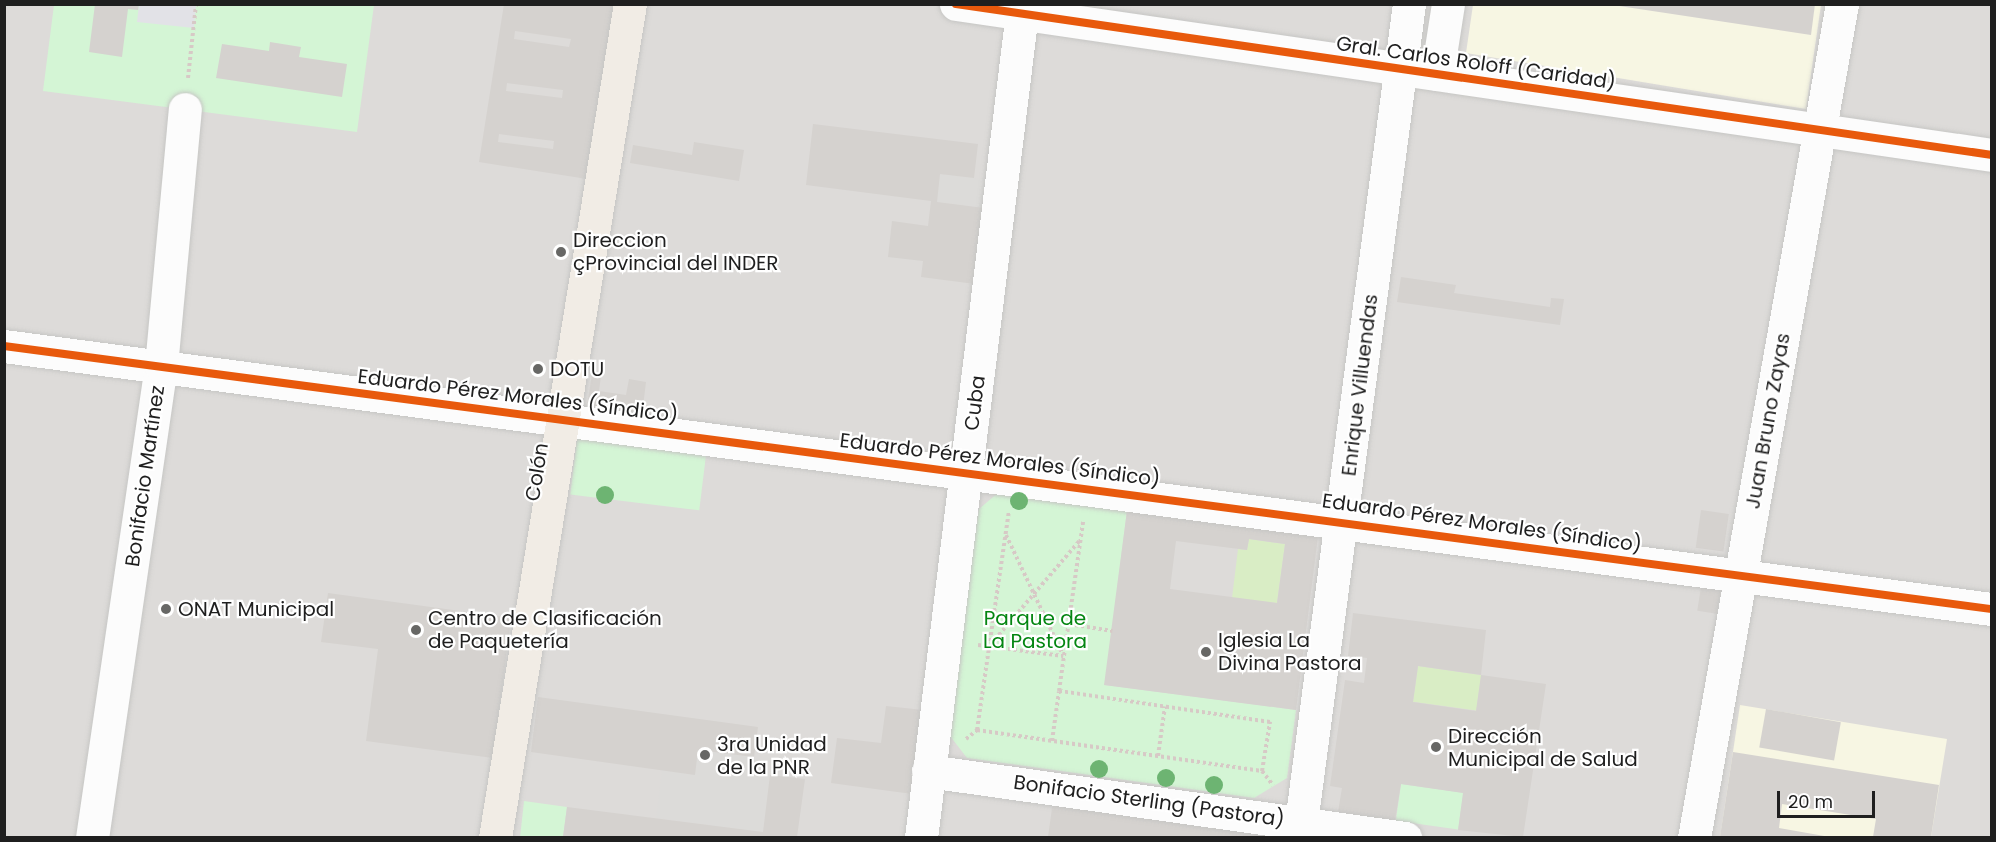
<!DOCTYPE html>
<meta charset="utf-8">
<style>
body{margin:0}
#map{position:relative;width:1996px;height:842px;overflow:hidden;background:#eeece8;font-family:Poppins,sans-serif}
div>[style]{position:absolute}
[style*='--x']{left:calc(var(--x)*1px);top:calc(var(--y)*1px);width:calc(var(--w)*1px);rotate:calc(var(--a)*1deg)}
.residential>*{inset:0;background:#dddbd9;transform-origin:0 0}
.education>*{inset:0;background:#f7f6e3}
.religious>*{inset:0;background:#dcdbd9;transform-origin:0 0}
.grass>*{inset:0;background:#d9edc5;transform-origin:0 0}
.park>*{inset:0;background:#d4f5d5;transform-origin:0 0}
.plaza>*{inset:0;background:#e2e2e7}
.building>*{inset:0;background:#d5d2cf;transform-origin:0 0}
.path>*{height:4px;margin-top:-2px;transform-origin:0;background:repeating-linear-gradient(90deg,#d7c9c6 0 3px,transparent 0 6px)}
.roads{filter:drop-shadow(0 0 2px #c6c6c4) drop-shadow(0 0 2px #c6c6c4)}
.minor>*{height:33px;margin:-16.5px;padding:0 16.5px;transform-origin:16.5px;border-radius:16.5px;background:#fcfcfc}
.major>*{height:33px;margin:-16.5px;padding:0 16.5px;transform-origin:16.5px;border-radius:16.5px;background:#f1ece5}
.cycleway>*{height:8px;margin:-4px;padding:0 4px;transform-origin:4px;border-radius:4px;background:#e8590c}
.trees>*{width:18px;height:18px;margin:-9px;border-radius:50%;background:#6db472}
.dots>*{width:16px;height:16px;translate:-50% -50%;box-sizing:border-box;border:3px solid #fff;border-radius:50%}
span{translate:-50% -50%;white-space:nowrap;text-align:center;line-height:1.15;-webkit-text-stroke:4.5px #fff;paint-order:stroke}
.street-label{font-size:20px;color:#1f1f1f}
.poi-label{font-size:20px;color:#1f1f1f}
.left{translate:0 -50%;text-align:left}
.park-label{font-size:20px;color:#048612}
.frame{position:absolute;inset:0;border:6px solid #1f1f1f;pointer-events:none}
.scale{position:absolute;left:1777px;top:791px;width:98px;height:27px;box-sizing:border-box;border:3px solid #1f1f1f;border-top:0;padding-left:8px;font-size:18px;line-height:21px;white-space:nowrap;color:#1f1f1f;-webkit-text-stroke:4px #fff;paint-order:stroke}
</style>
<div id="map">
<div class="residential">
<i style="left:5px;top:5px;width:1986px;height:832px"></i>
</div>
<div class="education">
<i style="clip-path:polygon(1473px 5px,1821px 5px,1806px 109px,1466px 53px)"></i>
<i style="clip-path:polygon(1740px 705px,1947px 739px,1931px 837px,1720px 838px)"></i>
</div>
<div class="religious">
<i style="left:940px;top:174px;width:47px;height:28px;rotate:7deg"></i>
<i style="clip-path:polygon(698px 750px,754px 757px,770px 775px,763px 832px,656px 818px,662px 770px)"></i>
</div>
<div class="grass">
<i style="clip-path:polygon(1249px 539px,1285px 544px,1277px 603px,1232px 598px,1238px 549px,1247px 550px)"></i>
<i style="left:1418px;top:666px;width:64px;height:36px;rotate:8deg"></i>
</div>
<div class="park">
<i style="clip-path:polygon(54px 5px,374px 5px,357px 132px,43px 91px)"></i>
<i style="left:578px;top:431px;width:130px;height:64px;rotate:7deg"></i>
<i style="clip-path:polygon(1006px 486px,1128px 503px,1105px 685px,1296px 710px,1287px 778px,1254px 798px,967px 758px,947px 732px,961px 618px,979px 509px)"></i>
<i style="left:1401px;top:784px;width:63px;height:37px;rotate:8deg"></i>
<i style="clip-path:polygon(524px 801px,567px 807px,563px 837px,520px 838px)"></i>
</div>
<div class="plaza">
<i style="clip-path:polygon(139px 5px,196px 5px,194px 28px,137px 22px)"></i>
</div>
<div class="building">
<i style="clip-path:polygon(95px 4px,139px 4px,138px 10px,128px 9px,122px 57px,89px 52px)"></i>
<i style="clip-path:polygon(evenodd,504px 4px,614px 4px,587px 179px,479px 162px,504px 4px,515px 31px,571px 39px,569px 47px,514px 39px,515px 31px,504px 4px,507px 83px,563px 90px,562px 98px,506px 91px,507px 83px,504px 4px,499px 134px,554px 141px,553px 149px,498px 142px,499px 134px)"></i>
<i style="clip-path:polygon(1606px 4px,1815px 4px,1811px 35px)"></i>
<i style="clip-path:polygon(270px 42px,301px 47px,299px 57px,347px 64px,342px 97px,216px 78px,222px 44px,269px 51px)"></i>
<i style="clip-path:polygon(813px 124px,978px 144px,974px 178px,940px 174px,937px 202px,984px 208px,975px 284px,921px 277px,923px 261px,888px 257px,892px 221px,928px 226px,931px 201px,806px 185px)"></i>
<i style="clip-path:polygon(694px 142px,744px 150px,739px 181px,630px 163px,633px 145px,692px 155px)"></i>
<i style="clip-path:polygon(1401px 277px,1456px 285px,1454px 293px,1550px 307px,1551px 298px,1564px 299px,1560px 325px,1397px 302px)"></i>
<i style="clip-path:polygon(592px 374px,601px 376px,599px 391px,626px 395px,629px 379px,646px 382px,642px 415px,587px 406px)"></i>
<i style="clip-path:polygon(evenodd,1128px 503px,1319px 528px,1296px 710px,1104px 685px,1128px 503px,1249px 539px,1285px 544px,1277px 603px,1170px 589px,1176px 541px,1247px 550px,1249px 539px)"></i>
<i style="left:1701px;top:510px;width:28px;height:38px;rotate:8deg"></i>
<i style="left:1701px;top:587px;width:20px;height:24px;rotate:9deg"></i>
<i style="clip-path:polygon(328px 593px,511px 618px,493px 758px,366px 741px,378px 649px,321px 642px)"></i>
<i style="clip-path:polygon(1353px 613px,1486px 630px,1481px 675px,1418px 666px,1413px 702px,1476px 711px,1481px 675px,1546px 684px,1523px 837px,1458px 830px,1463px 793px,1401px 784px,1395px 821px,1338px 812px,1342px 788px,1330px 786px,1345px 680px,1364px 683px,1367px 658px,1348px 656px)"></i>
<i style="clip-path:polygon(538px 697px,758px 727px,754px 757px,698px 750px,695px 775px,531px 752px)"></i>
<i style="clip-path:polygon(886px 706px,923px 710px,912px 794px,831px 783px,837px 738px,881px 743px)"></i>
<i style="left:1766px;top:709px;width:76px;height:39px;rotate:10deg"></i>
<i style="clip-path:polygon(1733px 752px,1939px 785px,1931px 837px,1873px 837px,1876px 819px,1782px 804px,1779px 828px,1830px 837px,1720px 837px)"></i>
<i style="clip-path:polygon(770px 775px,805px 779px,797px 837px,563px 837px,567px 807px,763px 832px)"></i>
<i style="clip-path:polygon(1053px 801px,1271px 831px,1270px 837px,1048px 837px)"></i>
</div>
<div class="path">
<i style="--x:188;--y:78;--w:74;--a:-83.8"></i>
<i style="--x:1006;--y:535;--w:133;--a:64.6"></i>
<i style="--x:1069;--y:624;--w:44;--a:9.2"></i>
<i style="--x:991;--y:644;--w:137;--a:-49.4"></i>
<i style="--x:978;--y:645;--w:86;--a:7.4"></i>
<i style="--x:977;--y:730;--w:288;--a:8.2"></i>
<i style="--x:1262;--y:771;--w:50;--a:-80.7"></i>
<i style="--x:1270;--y:722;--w:213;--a:-171.6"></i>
<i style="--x:1059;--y:691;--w:171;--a:-81.9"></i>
<i style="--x:966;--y:739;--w:14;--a:-39"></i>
<i style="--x:977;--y:730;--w:221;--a:-81.7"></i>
<i style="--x:1052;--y:741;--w:50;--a:-82"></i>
<i style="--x:1158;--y:756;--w:50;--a:-82"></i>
<i style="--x:1262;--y:771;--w:18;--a:52"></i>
</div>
<div class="roads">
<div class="minor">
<i style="--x:956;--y:4;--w:1047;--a:8.29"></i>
<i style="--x:1437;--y:74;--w:71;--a:-81.1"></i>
<i style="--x:4;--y:346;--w:2005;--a:7.54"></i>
<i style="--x:928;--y:771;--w:482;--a:8"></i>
<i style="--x:92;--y:838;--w:477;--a:-81.7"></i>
<i style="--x:161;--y:366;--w:258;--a:-84.7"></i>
<i style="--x:921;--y:838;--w:840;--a:-83.03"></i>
<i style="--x:1299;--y:838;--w:841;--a:-82.49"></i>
<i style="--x:1694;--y:838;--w:847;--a:-79.94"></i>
</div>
<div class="major">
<i style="--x:495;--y:838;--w:845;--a:-80.81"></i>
</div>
</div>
<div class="cycleway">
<i style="--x:956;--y:4;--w:1047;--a:8.29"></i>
<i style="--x:4;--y:346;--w:2005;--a:7.54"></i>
</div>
<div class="trees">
<i style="left:605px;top:495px"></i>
<i style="left:1019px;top:501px"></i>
<i style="left:1099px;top:769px"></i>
<i style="left:1166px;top:778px"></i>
<i style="left:1214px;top:785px"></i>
</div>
<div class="dots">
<i style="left:561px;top:252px;background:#676765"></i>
<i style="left:538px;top:369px;background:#676765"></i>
<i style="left:166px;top:609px;background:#676765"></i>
<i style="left:416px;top:630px;background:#676765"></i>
<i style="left:1206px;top:652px;background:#676765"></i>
<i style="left:1436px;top:747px;background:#676765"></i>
<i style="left:705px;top:755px;background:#676765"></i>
</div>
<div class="street-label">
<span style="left:1476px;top:63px;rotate:8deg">Gral. Carlos Roloff (Caridad)</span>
<span style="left:1360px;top:385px;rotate:-83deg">Enrique Villuendas</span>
<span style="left:518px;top:396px;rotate:7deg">Eduardo Pérez Morales (Síndico)</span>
<span style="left:975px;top:403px;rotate:-83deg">Cuba</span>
<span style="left:1768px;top:421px;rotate:-80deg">Juan Bruno Zayas</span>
<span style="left:1000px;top:460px;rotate:7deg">Eduardo Pérez Morales (Síndico)</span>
<span style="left:537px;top:472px;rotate:-81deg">Colón</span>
<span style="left:145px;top:476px;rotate:-82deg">Bonifacio Martínez</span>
<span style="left:1482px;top:523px;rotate:8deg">Eduardo Pérez Morales (Síndico)</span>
<span style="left:1149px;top:801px;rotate:8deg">Bonifacio Sterling (Pastora)</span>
</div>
<div class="poi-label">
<span class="left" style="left:573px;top:252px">Direccion<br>çProvincial del INDER</span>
<span class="left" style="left:550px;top:369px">DOTU</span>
<span class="left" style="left:178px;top:609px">ONAT Municipal</span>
<span class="left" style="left:428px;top:630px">Centro de Clasificación<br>de Paquetería</span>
<span class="left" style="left:1218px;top:652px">Iglesia La<br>Divina Pastora</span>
<span class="left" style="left:1448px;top:748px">Dirección<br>Municipal de Salud</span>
<span class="left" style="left:717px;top:756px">3ra Unidad<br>de la PNR</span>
</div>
<div class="park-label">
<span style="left:1035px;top:630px">Parque de<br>La Pastora</span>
</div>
<div class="frame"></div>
<div class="scale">20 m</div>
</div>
